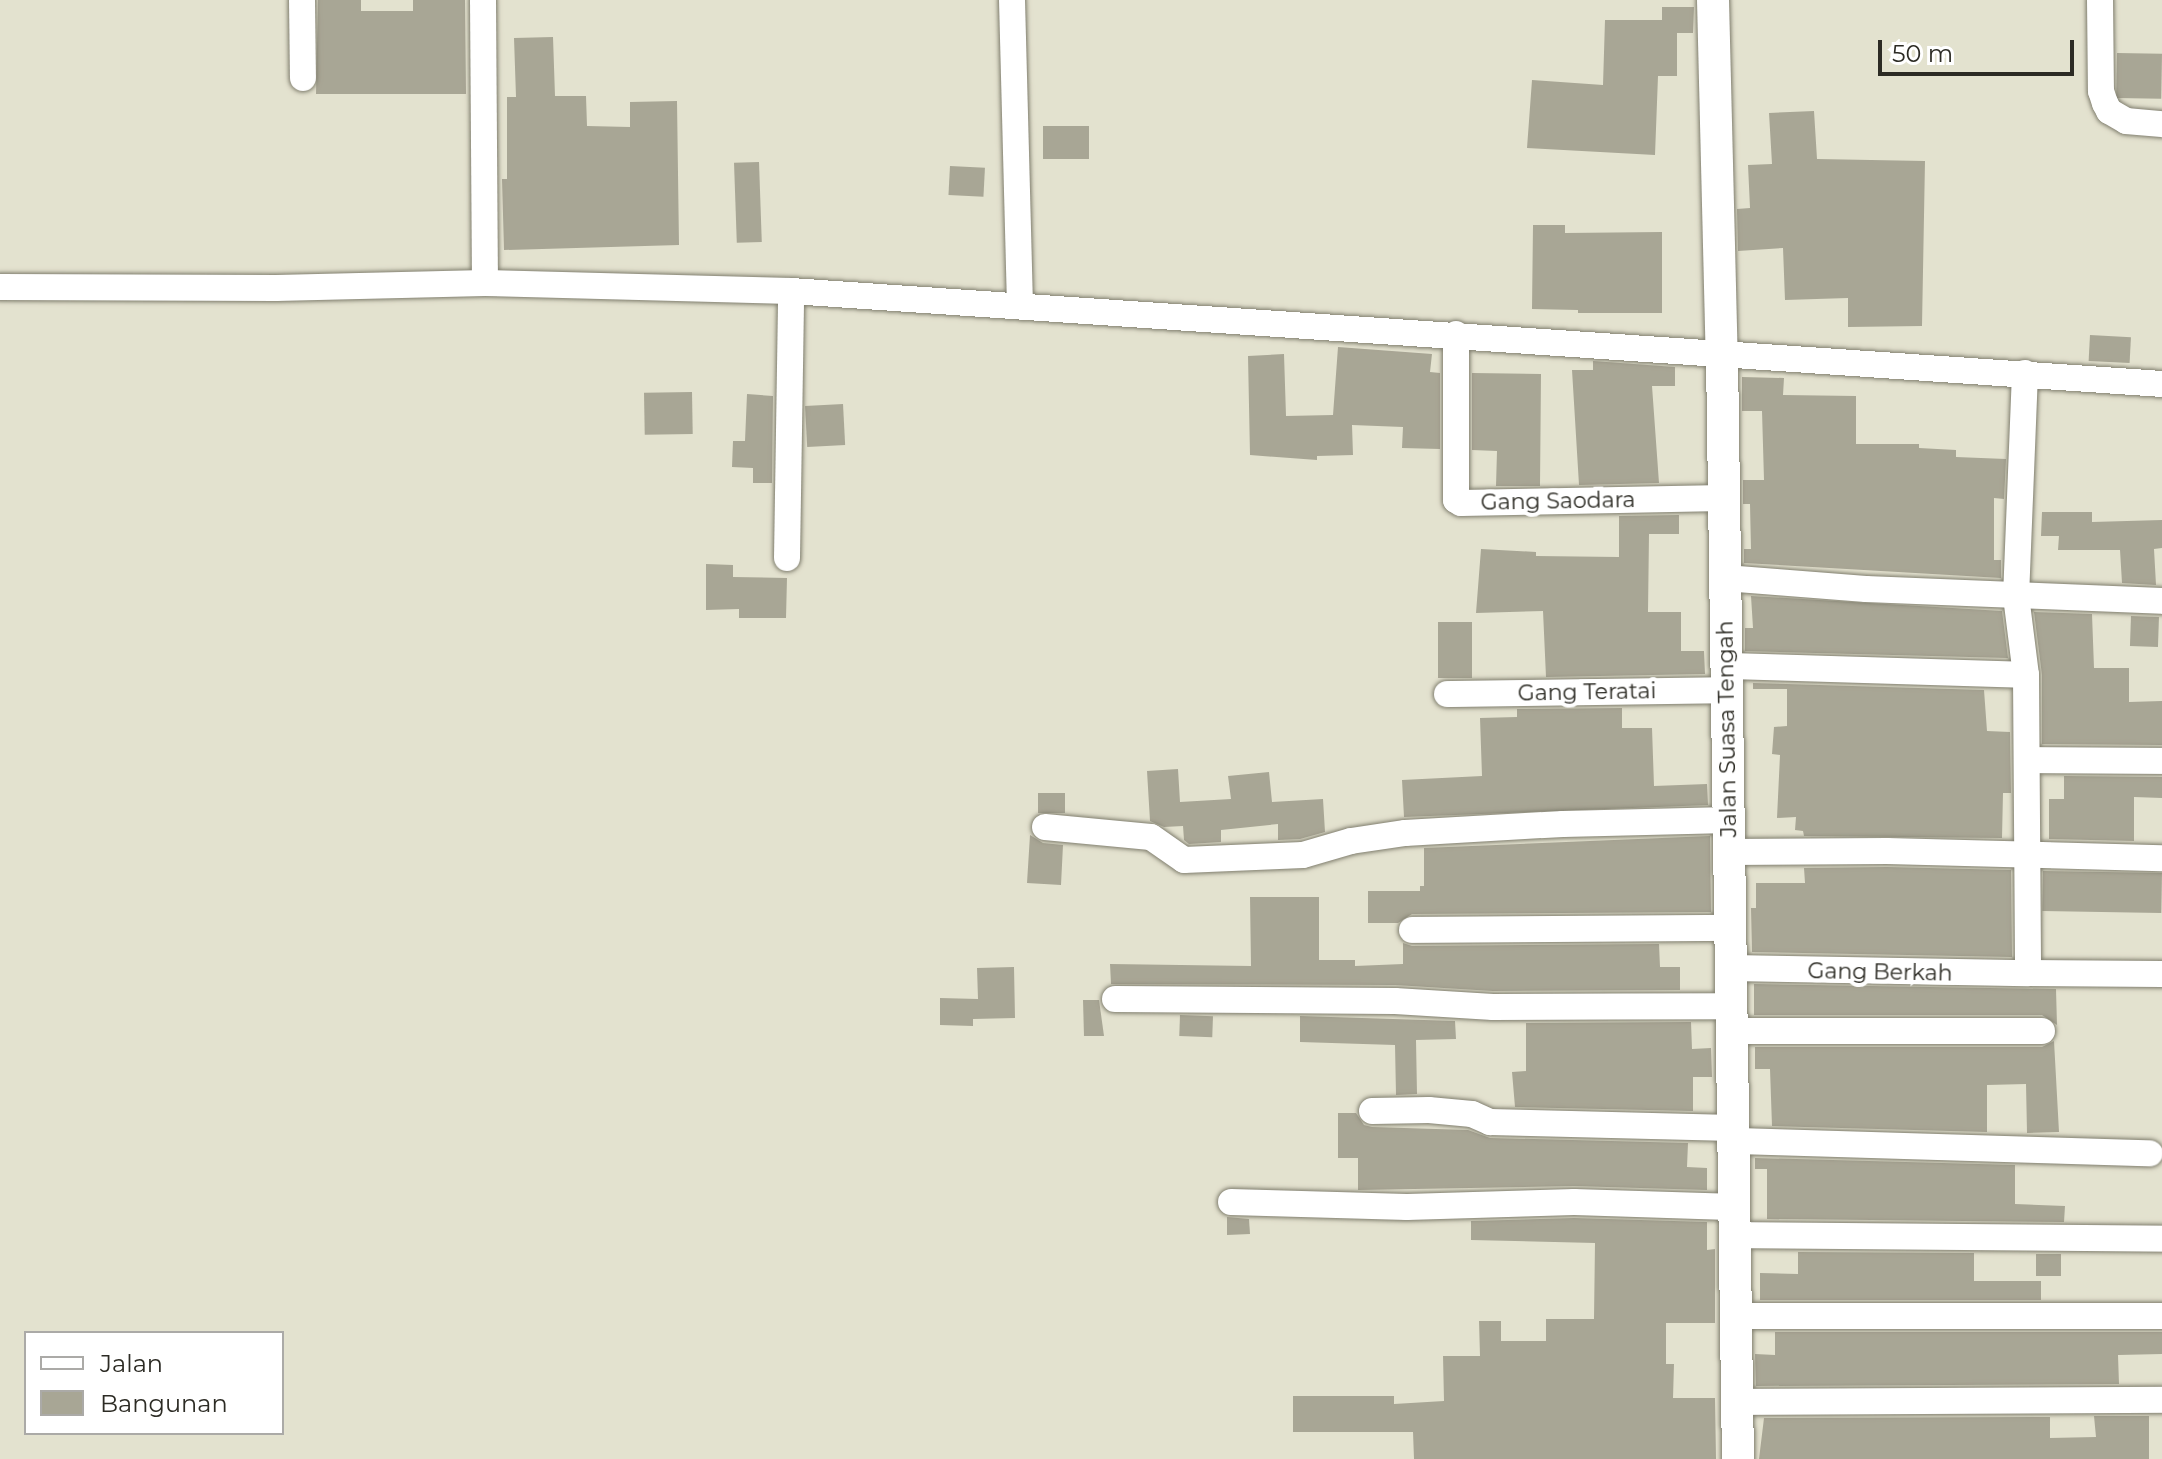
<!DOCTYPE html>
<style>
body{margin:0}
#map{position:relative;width:2162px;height:1459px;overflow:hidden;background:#e3e2cf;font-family:Montserrat,sans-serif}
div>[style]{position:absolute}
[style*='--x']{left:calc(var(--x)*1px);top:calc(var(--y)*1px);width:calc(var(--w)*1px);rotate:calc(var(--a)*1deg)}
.building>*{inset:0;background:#a8a695;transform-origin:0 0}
.roads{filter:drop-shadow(0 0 2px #807e6e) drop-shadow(0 0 2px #807e6e)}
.minor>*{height:26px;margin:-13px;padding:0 13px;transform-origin:13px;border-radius:13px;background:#fff}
.tertiary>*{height:32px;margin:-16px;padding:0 16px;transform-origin:16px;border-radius:16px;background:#fff}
span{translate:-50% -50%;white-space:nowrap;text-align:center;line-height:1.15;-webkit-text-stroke:8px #fff;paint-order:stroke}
.street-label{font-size:22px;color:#2c2b24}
.legend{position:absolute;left:24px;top:1331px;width:260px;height:104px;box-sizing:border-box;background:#fff;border:2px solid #abaaa7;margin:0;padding:10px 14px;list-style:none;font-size:24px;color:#2c2b24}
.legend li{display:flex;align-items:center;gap:16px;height:40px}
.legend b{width:40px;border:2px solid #abaaa7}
.scale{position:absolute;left:1878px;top:40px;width:196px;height:36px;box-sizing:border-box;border:4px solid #2c2b24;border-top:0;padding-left:10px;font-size:24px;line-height:28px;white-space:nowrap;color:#2c2b24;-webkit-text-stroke:6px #fff;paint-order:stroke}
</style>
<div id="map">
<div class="building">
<i style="clip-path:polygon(318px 0,361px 0,361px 11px,413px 11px,413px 0,465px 0,466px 94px,316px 94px)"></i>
<i style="clip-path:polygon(1662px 7px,1694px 7px,1693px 33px,1677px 33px,1677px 76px,1658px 76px,1655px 155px,1527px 148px,1532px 80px,1603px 85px,1605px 20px,1662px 20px)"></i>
<i style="clip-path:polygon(553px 37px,555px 96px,586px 96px,587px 126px,630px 127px,630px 102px,677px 101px,679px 245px,504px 250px,502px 179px,507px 179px,507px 97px,516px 97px,514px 38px)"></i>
<i style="left:2117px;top:53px;width:45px;height:45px;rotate:1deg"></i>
<i style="clip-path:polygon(1814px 111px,1817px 159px,1925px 161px,1922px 326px,1848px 327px,1848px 298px,1785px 300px,1783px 248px,1738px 251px,1737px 209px,1750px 208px,1748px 165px,1772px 164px,1769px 113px)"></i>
<i style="left:1043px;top:126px;width:46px;height:33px"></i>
<i style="left:759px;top:162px;width:80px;height:25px;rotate:88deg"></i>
<i style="left:950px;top:166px;width:35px;height:29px;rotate:3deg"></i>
<i style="clip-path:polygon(1533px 225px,1565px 225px,1565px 233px,1662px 232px,1662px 313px,1578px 313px,1578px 310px,1532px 309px)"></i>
<i style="left:2090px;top:335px;width:41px;height:26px;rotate:3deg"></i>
<i style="clip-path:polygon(1338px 347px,1432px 354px,1430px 372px,1440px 373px,1440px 449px,1402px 448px,1403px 427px,1352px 425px,1353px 455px,1317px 456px,1317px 460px,1250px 455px,1248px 356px,1284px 354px,1286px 416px,1333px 415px)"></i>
<i style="clip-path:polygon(1593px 361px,1675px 367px,1675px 386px,1652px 386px,1659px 483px,1579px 485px,1572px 370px,1593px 370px)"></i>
<i style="clip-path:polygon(1472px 373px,1541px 374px,1540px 486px,1496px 486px,1497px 451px,1472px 450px)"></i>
<i style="clip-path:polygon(1742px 377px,1784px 378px,1783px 395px,1856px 396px,1856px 444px,1919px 444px,1919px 448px,1956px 450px,1956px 457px,2006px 459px,2004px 499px,1994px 498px,1994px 560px,2001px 560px,2001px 578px,1744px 563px,1744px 549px,1751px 549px,1750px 504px,1743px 504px,1743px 480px,1764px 480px,1762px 411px,1742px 411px)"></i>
<i style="left:692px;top:392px;width:42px;height:48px;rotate:89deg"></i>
<i style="clip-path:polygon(747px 394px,773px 396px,772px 483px,753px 483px,753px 468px,732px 467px,733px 441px,745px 441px)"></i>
<i style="left:843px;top:404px;width:41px;height:38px;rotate:87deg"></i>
<i style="clip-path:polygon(2042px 512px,2092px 512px,2092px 522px,2162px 520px,2162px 548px,2154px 549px,2156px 585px,2122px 583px,2120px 550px,2058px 550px,2059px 536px,2041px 536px)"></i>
<i style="clip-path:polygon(1679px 515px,1679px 534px,1649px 534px,1648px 612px,1681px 612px,1681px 651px,1704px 651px,1705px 674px,1546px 677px,1543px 611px,1476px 613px,1481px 549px,1536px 552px,1536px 556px,1619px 557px,1619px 516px)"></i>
<i style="clip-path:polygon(706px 564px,733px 565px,733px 577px,787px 578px,786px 618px,739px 618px,739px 609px,706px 610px)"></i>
<i style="clip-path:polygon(1751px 596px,2002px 611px,2008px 658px,1745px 651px,1745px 628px,1753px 628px)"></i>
<i style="clip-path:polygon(2034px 612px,2092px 614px,2094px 668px,2129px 668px,2129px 702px,2162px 701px,2162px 745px,2042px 744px,2042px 675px)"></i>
<i style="left:2131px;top:616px;width:28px;height:30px;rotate:2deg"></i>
<i style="left:1472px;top:622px;width:56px;height:34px;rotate:90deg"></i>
<i style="clip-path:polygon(1753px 683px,1984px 690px,1987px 731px,2010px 732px,2011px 793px,2003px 793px,2002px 838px,1804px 836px,1803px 831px,1795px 830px,1796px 817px,1777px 818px,1780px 755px,1772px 754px,1774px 727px,1787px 726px,1787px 689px,1753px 689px)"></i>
<i style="clip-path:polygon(1622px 708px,1622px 728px,1652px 728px,1654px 786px,1707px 784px,1708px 805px,1404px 817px,1402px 780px,1482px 776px,1480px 718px,1517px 717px,1517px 709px)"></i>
<i style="clip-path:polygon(1178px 769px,1180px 802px,1231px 799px,1228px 776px,1269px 772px,1272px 802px,1323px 799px,1325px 832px,1300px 839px,1278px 840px,1278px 824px,1221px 830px,1221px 842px,1189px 844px,1184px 840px,1183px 826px,1164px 827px,1150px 821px,1147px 771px)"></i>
<i style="clip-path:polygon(2064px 776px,2162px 777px,2162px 798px,2134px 797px,2134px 841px,2049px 839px,2049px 799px,2064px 799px)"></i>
<i style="left:1065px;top:793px;width:20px;height:27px;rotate:90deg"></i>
<i style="clip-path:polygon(1030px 835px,1043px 843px,1063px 845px,1061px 885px,1027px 883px)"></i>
<i style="clip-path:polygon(1710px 836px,1711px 912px,1412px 914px,1398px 923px,1368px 923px,1368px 891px,1420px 891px,1420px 886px,1424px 886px,1424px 848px)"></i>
<i style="clip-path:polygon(1887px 867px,2011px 870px,2012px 957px,1752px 952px,1751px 908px,1756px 908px,1756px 883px,1805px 883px,1804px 868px)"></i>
<i style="left:2043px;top:871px;width:119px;height:40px;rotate:1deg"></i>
<i style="clip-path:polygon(1250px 897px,1319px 897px,1319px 960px,1355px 960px,1355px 966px,1403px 964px,1403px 943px,1412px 946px,1659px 944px,1660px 967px,1680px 967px,1680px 990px,1493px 991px,1395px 985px,1111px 984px,1110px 964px,1251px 966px)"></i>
<i style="clip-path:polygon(1014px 967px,1015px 1018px,973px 1019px,973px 1026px,940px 1025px,940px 998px,978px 999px,977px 968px)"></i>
<i style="clip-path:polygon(1754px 984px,2056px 989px,2057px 1025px,2042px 1015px,1754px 1015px)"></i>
<i style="clip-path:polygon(1083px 1000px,1099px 1000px,1104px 1036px,1084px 1036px)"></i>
<i style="left:1180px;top:1015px;width:33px;height:21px;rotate:2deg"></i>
<i style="clip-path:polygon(1300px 1016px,1455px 1021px,1456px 1039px,1416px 1040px,1417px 1094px,1396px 1095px,1395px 1045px,1300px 1042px)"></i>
<i style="clip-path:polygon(1691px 1022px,1692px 1049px,1711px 1048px,1712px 1077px,1693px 1077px,1693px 1111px,1515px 1107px,1512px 1072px,1526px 1071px,1526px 1023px)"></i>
<i style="clip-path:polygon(2054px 1041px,2059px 1132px,2027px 1133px,2026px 1084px,1987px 1085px,1987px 1132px,1772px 1126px,1770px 1069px,1755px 1069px,1755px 1047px,2042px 1047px)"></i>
<i style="clip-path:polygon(1338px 1113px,1356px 1113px,1364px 1125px,1372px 1127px,1468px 1130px,1490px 1138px,1688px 1143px,1687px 1167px,1707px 1168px,1707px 1190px,1574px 1186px,1358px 1190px,1358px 1158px,1338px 1158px)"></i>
<i style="clip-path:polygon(1755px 1158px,2015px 1165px,2015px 1204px,2065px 1206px,2064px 1222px,1767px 1219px,1767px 1169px,1755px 1169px)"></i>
<i style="clip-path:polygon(1227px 1217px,1249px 1219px,1250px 1234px,1227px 1235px)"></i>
<i style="clip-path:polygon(1574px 1218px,1707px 1222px,1707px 1250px,1715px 1249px,1715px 1323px,1666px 1323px,1666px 1364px,1674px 1364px,1673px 1398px,1715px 1398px,1716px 1459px,1414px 1459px,1413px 1432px,1293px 1432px,1293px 1396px,1394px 1396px,1394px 1404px,1444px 1401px,1443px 1356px,1480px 1356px,1479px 1321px,1501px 1321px,1501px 1341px,1546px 1341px,1546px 1319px,1594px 1319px,1595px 1243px,1471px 1240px,1471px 1221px)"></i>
<i style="clip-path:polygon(1798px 1252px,1974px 1253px,1974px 1281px,2041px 1281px,2041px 1300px,1760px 1300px,1760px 1273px,1798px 1274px)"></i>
<i style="left:2036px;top:1254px;width:25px;height:22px"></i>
<i style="clip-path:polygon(1775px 1332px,2162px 1332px,2162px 1354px,2118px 1355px,2119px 1384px,1756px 1386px,1755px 1354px,1775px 1355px)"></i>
<i style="clip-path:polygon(2094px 1416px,2149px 1416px,2149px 1459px,1759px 1459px,1764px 1418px,2050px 1417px,2050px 1438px,2096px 1437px)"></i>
</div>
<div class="roads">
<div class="minor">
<i style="--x:302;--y:0;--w:78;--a:89.3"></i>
<i style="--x:483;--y:0;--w:283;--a:89.6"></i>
<i style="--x:1012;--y:0;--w:305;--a:88.5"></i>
<i style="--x:2100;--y:0;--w:91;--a:89.4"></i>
<i style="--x:2101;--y:91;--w:13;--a:72"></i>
<i style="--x:2105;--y:103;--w:9;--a:63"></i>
<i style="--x:2109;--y:111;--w:20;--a:30"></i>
<i style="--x:2126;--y:121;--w:36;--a:5"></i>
<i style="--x:0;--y:287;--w:276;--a:0.2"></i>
<i style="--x:276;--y:288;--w:209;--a:-1.4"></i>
<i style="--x:485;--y:283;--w:306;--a:1.5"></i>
<i style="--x:791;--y:291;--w:1374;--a:3.88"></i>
<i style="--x:1456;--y:334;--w:166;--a:90"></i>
<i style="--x:1456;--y:500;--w:6;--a:31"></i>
<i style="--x:1461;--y:503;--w:263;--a:-1.1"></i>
<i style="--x:2025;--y:373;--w:223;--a:92.3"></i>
<i style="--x:2016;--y:596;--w:80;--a:82.8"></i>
<i style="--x:2026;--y:675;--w:298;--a:89.6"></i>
<i style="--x:2028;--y:973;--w:134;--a:0.4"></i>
<i style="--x:787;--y:558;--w:267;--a:-89.1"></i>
<i style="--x:1725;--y:578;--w:141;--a:4.5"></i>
<i style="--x:1866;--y:589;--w:296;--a:2.3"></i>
<i style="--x:1727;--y:666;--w:299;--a:1.7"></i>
<i style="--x:1447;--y:694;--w:280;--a:-0.8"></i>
<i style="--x:2028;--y:760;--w:134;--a:0.4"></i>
<i style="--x:1045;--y:827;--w:106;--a:5.4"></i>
<i style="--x:1151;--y:837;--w:40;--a:34.9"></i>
<i style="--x:1184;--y:860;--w:119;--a:-2.4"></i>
<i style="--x:1303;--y:855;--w:50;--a:-16.3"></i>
<i style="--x:1351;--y:841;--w:55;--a:-8.4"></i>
<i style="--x:1405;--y:833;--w:158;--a:-3.3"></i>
<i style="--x:1563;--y:824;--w:166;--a:-1.4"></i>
<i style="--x:1729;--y:852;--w:158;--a:-0.4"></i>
<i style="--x:1887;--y:851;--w:275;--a:1.5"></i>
<i style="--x:1412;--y:930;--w:318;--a:-0.4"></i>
<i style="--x:1731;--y:968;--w:297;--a:1"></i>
<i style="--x:1115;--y:999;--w:280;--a:0.4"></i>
<i style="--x:1395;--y:1001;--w:98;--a:3.5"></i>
<i style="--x:1493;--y:1007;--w:239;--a:-0.2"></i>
<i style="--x:1732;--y:1031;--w:310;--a:0"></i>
<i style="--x:1372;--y:1111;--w:57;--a:-1"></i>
<i style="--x:1429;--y:1110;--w:43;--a:5.3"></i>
<i style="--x:1472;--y:1114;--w:20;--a:24"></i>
<i style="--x:1490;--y:1122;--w:243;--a:1.4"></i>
<i style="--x:1734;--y:1141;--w:416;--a:1.7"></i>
<i style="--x:1231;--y:1202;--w:176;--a:1.6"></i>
<i style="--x:1407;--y:1207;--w:167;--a:-1.7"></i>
<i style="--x:1574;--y:1202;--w:161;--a:1.8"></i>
<i style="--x:1735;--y:1235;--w:427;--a:0.5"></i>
<i style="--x:1736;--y:1316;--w:426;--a:0"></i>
<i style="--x:1737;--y:1402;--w:425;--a:-0.3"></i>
</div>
<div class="tertiary">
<i style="--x:1713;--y:0;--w:357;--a:88.6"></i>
<i style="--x:1722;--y:357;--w:1102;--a:89.17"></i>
</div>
</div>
<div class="street-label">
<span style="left:1558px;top:501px;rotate:-1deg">Gang Saodara</span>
<span style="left:1587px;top:692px;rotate:-1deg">Gang Teratai</span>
<span style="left:1727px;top:729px;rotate:-91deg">Jalan Suasa Tengah</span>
<span style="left:1880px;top:972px;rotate:1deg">Gang Berkah</span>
</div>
<ul class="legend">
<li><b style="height:10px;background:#fff"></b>Jalan</li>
<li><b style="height:22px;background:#a8a695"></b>Bangunan</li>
</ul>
<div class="scale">50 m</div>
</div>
